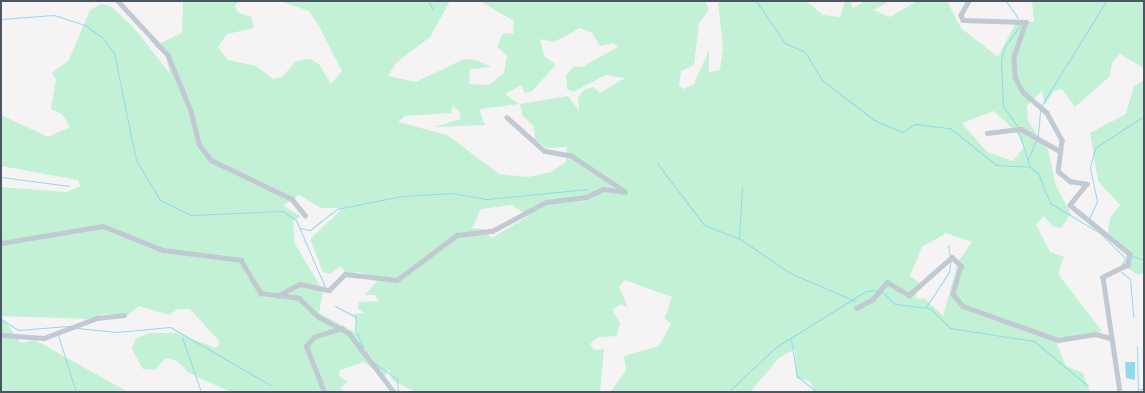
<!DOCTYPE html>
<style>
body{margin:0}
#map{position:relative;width:1145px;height:393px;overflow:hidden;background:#f5f3f3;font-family:"DM Sans",sans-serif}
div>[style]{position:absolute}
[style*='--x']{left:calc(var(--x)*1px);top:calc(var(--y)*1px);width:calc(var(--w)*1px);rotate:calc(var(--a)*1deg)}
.green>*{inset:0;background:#c3f1d5}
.water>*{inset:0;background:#90daee}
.stream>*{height:1px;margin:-0.5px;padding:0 0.5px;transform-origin:0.5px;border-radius:0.5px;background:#90daee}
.minor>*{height:4.5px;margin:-2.25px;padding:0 2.25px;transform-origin:2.25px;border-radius:2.25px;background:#c1cad2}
span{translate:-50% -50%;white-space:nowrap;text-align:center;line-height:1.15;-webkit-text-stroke:4px #fff;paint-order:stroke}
.frame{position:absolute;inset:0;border:2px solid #4a5661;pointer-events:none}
</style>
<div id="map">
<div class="green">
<i style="clip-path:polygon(evenodd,183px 1px,240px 1px,235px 5px,237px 12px,251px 17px,254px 28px,227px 34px,218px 47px,228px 60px,256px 66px,273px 79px,282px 77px,296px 61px,310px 59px,319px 64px,331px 84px,342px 71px,319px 26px,309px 11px,280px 1px,450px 1px,430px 37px,396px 63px,388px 76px,416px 82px,464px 59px,476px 60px,491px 67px,470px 69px,469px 84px,489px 85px,504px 73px,507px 56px,497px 47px,503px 33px,513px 34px,514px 21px,480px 1px,705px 1px,709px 10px,699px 23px,694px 65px,681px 71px,679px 86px,684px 89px,694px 84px,709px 50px,709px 72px,720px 70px,723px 48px,718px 1px,806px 1px,823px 15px,840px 17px,845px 1px,850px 1px,853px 8px,865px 1px,890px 1px,874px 10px,890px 17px,917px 1px,947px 1px,961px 28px,998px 57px,1016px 22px,1034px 22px,1032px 1px,1144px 1px,1144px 68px,1120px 54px,1112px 62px,1110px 76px,1075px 107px,1062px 89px,1054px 91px,1045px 105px,1042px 91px,1027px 106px,1028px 121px,1048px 150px,1056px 186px,1071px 214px,1061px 228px,1052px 226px,1044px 216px,1036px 224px,1050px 252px,1064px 257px,1058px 274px,1102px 331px,1055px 340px,1066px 366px,1083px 373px,1090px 392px,815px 392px,810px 381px,796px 378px,795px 349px,779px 358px,750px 392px,610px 392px,626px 371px,624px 356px,659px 346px,671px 324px,665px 318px,672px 297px,625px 280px,619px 286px,628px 308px,621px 304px,612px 310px,620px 323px,617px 336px,598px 337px,590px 344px,594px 350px,604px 349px,600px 392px,415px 392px,392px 380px,389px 369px,384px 377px,364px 362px,340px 370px,339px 376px,348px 382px,340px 388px,344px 392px,231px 392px,189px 373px,177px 361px,166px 358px,155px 370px,143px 369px,132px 349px,136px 339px,149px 333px,176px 333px,216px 348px,220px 342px,190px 309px,178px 309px,169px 315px,139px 306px,126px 316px,103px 314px,94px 319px,1px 316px,21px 343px,35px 340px,128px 392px,1px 392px,1px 187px,66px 192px,81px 186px,78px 180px,1px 166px,1px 115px,48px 137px,70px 127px,62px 114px,51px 109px,56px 80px,52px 73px,69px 60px,90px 10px,101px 4px,112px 7px,134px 28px,170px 74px,165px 53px,154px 46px,182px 33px,183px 1px,580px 28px,592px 33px,600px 46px,614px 43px,618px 47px,582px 67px,574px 66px,566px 75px,567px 89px,573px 92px,606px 75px,625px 78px,600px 93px,594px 87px,585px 89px,578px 97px,579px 110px,568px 96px,520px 104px,522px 115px,534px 126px,535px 139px,547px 148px,567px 147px,566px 162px,551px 172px,528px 177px,499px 174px,447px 135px,398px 122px,405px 116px,451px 113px,453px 106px,460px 112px,460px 119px,435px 127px,485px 125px,479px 109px,519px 104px,505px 94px,521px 85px,525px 93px,532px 91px,556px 65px,544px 56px,540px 39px,554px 42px,580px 28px,183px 1px,994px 111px,1017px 133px,1025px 146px,1013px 161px,987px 152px,962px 123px,994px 111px,183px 1px,299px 195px,321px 208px,343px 208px,310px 239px,323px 272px,330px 274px,341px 266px,346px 274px,360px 272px,377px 281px,365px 295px,375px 295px,379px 301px,359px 302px,358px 309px,365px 313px,354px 314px,358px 334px,319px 313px,323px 291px,295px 244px,293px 221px,301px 216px,283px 206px,299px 195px,183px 1px,512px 205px,528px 216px,492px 238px,483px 229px,472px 228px,481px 209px,512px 205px,183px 1px,946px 233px,972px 242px,958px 262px,943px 316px,925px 299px,915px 298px,920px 283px,910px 276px,922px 247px,946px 233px)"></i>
<i style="clip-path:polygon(1144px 80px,1144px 273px,1138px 275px,1124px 266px,1127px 253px,1108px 232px,1110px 218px,1120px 205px,1098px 181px,1090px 133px,1126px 114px,1134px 86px)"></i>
</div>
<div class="water">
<i style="clip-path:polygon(1125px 362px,1135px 362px,1135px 380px,1126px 378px)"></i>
</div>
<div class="stream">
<i style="--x:428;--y:1;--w:9;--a:58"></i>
<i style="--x:756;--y:1;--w:51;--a:55.4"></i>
<i style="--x:785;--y:43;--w:22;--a:24"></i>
<i style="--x:805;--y:52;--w:33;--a:59"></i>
<i style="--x:822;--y:80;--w:66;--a:37.6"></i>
<i style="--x:874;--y:120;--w:30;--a:23"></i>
<i style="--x:902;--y:132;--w:15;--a:-32"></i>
<i style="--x:915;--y:124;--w:35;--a:7"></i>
<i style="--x:950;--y:128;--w:59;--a:38.8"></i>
<i style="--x:996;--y:165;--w:34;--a:3"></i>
<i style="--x:1006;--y:1;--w:21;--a:55"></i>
<i style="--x:1;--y:19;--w:53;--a:-4.3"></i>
<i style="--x:54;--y:15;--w:33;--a:18"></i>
<i style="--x:85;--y:25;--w:22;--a:36"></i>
<i style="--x:103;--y:38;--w:19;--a:54"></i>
<i style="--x:114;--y:53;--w:109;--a:78.4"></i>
<i style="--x:136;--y:160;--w:47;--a:59"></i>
<i style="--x:160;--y:200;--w:34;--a:26"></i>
<i style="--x:191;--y:215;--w:92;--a:-2.5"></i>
<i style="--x:283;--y:211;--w:16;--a:35"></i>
<i style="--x:296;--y:220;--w:73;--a:66.6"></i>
<i style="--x:1041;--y:106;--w:123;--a:-58.2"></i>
<i style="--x:1018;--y:127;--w:26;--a:-126"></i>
<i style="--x:1003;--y:106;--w:46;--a:-92.5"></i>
<i style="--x:1001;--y:60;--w:12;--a:-76"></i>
<i style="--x:1004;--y:48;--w:29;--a:-55"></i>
<i style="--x:1018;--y:130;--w:39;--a:72"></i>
<i style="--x:1030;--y:167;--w:10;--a:37"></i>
<i style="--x:1038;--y:173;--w:32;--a:68"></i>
<i style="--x:1050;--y:203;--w:58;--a:31"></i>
<i style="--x:1100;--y:233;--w:35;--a:45"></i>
<i style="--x:1038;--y:135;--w:25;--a:-85"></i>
<i style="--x:1028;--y:159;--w:20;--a:-66"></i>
<i style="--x:657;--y:163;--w:78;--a:52.8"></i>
<i style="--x:704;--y:225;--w:39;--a:21"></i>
<i style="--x:740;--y:239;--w:60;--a:34.2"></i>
<i style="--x:790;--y:273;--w:71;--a:23.3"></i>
<i style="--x:1;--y:177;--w:69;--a:7.5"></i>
<i style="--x:1089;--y:219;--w:20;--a:-66"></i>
<i style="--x:1097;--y:201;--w:35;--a:-102"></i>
<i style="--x:1090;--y:167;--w:20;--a:-75"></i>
<i style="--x:1095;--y:148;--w:59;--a:-33.1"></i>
<i style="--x:300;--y:228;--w:10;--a:11"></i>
<i style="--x:310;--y:230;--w:34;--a:-38"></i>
<i style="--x:337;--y:209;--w:66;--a:-11.3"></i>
<i style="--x:402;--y:196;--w:50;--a:-3.4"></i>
<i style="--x:452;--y:193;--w:36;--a:10"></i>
<i style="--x:487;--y:199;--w:101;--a:-5.7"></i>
<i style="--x:739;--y:238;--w:51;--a:-86.6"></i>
<i style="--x:948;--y:245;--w:11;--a:80"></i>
<i style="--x:1132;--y:256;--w:13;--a:18"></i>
<i style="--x:1121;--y:266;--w:8;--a:-60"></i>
<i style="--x:1121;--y:272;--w:11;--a:38"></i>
<i style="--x:1130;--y:279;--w:38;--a:85"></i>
<i style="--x:881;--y:291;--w:19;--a:43"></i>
<i style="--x:895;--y:304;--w:35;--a:7"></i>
<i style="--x:930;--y:308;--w:28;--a:45"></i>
<i style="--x:950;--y:328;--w:85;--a:8.8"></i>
<i style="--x:1034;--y:341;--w:70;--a:39.8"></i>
<i style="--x:335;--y:306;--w:24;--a:28"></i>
<i style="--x:356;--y:317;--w:12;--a:95"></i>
<i style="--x:355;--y:329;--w:20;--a:66"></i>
<i style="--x:926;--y:307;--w:42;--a:-56.7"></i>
<i style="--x:949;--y:272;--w:12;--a:-81"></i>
<i style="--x:1;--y:319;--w:20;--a:33"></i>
<i style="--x:18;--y:330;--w:50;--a:-4.6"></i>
<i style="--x:77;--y:328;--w:40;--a:5.7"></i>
<i style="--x:117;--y:332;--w:53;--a:-5.4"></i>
<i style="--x:170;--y:327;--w:116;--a:30.1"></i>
<i style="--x:58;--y:335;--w:60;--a:72.5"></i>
<i style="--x:182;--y:337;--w:58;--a:70.9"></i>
<i style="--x:791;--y:339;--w:37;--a:81"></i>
<i style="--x:797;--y:376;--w:26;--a:39"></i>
<i style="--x:1137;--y:346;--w:46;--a:88.8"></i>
<i style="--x:373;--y:362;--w:29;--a:35"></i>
<i style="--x:397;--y:379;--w:13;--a:86"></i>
<i style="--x:1139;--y:389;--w:5;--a:0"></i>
<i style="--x:728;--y:392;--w:66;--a:-43.2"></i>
<i style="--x:776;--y:347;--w:106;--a:-31.9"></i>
<i style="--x:866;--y:291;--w:13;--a:-4"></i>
</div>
<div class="minor">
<i style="--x:118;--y:1;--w:74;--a:47.2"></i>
<i style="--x:168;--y:55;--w:61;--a:67.7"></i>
<i style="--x:191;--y:111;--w:34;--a:76"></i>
<i style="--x:199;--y:144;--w:20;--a:53"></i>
<i style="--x:211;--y:160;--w:90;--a:25.7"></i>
<i style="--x:292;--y:199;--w:21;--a:51"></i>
<i style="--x:969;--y:1;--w:16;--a:120"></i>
<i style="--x:961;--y:15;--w:5;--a:68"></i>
<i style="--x:963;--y:20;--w:63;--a:1.8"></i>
<i style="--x:1026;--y:22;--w:36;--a:109"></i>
<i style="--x:1014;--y:56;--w:21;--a:87"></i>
<i style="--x:1015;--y:77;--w:17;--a:62"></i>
<i style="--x:1023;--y:92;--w:32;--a:41"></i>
<i style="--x:1047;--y:113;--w:31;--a:61"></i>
<i style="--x:1062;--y:140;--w:31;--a:97"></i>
<i style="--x:1058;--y:171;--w:16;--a:40"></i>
<i style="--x:1070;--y:181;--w:17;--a:10"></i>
<i style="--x:1087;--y:184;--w:27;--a:129"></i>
<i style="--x:1070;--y:205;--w:77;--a:39.2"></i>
<i style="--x:1130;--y:254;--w:11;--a:100"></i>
<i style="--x:1128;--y:265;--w:28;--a:154"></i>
<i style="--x:1103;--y:277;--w:116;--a:81.6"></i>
<i style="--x:987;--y:133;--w:34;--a:-7"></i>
<i style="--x:1021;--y:129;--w:43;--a:29.6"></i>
<i style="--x:1;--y:243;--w:103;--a:-9.5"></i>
<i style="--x:103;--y:226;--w:65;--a:21.8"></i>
<i style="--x:163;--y:250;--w:79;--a:7.3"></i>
<i style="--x:241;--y:260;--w:39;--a:59"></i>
<i style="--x:261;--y:293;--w:38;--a:7"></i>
<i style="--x:299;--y:298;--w:28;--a:44"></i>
<i style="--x:319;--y:317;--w:34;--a:28"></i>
<i style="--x:349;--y:333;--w:74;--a:52.7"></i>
<i style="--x:277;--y:296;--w:26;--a:-28"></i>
<i style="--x:300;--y:284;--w:30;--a:12"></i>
<i style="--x:329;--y:290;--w:23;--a:-45"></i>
<i style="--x:345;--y:274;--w:52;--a:6.6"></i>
<i style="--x:397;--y:280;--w:75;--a:-36.9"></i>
<i style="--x:457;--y:235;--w:35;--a:-7"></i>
<i style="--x:492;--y:231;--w:61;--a:-28.2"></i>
<i style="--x:546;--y:202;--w:40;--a:-7.1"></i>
<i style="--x:586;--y:197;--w:19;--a:-25"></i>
<i style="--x:603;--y:189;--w:22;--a:8"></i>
<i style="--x:625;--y:192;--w:65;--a:-146.3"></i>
<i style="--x:571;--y:156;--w:27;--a:-170"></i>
<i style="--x:544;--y:151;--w:50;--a:-138.3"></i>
<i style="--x:856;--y:308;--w:18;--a:-27"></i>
<i style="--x:872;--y:300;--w:23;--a:-50"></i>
<i style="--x:887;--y:282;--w:26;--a:31"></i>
<i style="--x:909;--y:295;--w:57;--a:-41.5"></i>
<i style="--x:952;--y:257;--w:13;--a:45"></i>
<i style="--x:961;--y:266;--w:29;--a:106"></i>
<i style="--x:953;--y:294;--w:16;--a:50"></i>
<i style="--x:963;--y:306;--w:101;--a:19.7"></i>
<i style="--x:1058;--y:340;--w:38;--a:-9"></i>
<i style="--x:1096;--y:334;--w:15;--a:16"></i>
<i style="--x:1;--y:335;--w:43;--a:4"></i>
<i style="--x:44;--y:338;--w:57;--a:-20.7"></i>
<i style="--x:97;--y:318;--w:27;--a:-6"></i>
<i style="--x:324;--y:392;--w:49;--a:-111.4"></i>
<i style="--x:306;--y:346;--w:12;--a:-48"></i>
<i style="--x:314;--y:337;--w:29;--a:-18"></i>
</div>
<div class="frame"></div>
</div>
